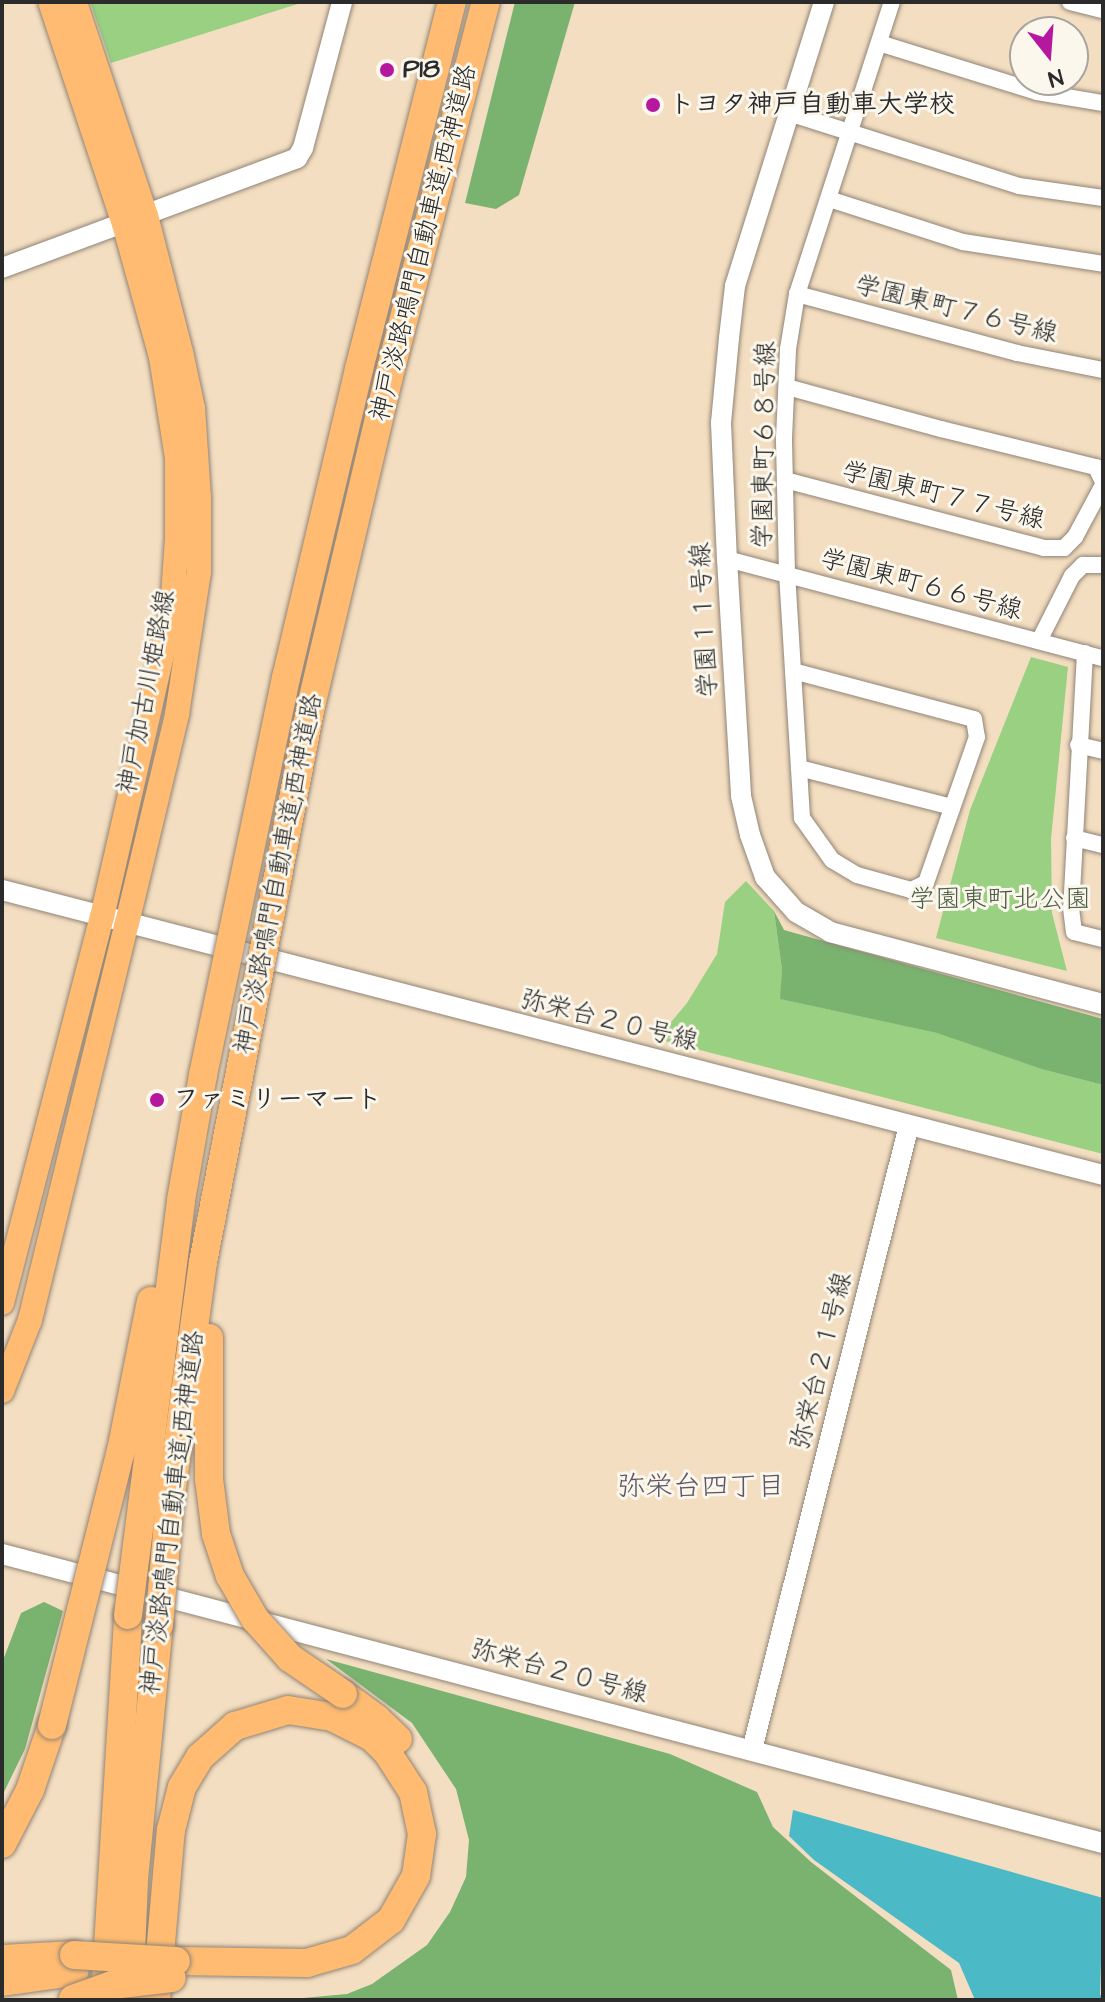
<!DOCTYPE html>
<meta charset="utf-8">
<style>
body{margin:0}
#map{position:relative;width:1105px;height:2002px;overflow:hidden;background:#f4dec1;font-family:"Architects Daughter","Klee One",sans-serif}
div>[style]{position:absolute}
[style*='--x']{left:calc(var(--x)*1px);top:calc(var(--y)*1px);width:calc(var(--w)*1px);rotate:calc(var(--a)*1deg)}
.green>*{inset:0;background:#99d082}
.forest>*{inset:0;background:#7ab270}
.water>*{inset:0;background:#4cbac6}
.roads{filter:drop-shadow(0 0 2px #908476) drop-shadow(0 0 2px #908476)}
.minor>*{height:16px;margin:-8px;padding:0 8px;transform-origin:8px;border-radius:8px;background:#fff}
.tertiary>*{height:20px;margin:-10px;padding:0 10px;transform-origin:10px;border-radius:10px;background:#fff}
.primary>*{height:24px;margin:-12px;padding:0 12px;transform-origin:12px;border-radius:12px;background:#ffbb71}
.motorway>*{height:28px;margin:-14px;padding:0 14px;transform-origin:14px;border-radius:14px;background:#ffbb71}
.bridges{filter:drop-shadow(0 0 2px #908476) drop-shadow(0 0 2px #908476)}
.motorway-bridge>*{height:28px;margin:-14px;padding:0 14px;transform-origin:14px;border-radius:14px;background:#ffbb71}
.dots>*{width:22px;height:22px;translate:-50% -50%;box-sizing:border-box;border:4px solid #fbf7ec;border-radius:50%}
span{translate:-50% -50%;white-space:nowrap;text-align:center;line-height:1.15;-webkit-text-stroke:6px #fbf7ec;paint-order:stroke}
.poi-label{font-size:26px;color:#2b2b2b;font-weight:700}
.left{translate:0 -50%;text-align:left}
.street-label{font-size:26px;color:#2b2b2b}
.park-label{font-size:26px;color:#4c5d45}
.neighbourhood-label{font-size:28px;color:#5d5665}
.frame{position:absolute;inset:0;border:4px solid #2b2b2b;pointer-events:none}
.north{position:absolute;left:1009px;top:16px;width:80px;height:80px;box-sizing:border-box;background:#fbf7ec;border:2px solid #a8a59f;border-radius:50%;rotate:163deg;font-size:22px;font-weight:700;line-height:32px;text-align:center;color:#2b2b2b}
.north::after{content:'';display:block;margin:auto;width:28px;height:36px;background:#b5179e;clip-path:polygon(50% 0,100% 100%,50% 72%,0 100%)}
</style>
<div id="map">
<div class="green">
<i style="clip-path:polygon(90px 2px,304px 2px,111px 63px)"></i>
<i style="clip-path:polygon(1031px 657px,1068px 667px,1051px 839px,1052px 913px,1067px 971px,936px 938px,970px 810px)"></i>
<i style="clip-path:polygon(746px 881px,774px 911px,782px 970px,781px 999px,938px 1033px,1041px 1069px,1103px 1085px,1103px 1154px,657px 1039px,687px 1003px,717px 954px,725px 902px)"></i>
</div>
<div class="forest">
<i style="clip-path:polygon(515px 2px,575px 2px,519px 195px,496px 209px,465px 203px)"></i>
<i style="clip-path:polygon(774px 911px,784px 930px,1103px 1019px,1103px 1085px,1041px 1069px,937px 1033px,780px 999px,782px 970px)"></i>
<i style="clip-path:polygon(44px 1602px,63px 1611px,25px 1749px,2px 1796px,2px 1663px,21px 1613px)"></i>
<i style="clip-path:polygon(326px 1659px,670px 1754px,757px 1792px,773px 1827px,811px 1862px,951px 1970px,958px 2000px,281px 2000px,347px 1994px,372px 1984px,427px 1945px,450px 1912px,466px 1877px,469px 1840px,456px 1789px,412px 1723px)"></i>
</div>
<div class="water">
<i style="clip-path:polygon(793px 1810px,1103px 1898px,1100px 1994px,1103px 2000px,975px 2000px,959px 1963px,814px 1860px,789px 1836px)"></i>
</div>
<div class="roads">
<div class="minor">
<i style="--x:1070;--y:2;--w:34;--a:14"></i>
<i style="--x:879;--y:43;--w:165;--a:17.2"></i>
<i style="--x:1037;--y:92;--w:67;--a:9.5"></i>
<i style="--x:789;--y:113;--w:241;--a:17.6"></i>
<i style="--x:1019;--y:186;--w:85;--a:8.1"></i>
<i style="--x:829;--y:199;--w:141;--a:17.8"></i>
<i style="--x:963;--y:242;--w:142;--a:8.9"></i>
<i style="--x:797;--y:294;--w:228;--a:15"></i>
<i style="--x:1017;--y:353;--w:88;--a:11.2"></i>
<i style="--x:787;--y:387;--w:160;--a:15.3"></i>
<i style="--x:941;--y:429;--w:160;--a:13.8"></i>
<i style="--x:1096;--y:467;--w:17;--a:65"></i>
<i style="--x:785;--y:480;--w:268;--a:14.7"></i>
<i style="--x:1044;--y:548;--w:20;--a:0"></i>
<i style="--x:1064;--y:548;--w:16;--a:-45"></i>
<i style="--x:1075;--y:537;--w:59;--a:-61.7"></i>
<i style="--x:727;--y:559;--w:389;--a:14.8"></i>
<i style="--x:1039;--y:641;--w:73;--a:-63.1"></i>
<i style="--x:1072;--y:576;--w:16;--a:-45"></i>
<i style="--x:1083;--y:565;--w:20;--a:0"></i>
<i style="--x:1085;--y:653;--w:255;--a:93.1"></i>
<i style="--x:1071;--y:908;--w:24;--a:83"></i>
<i style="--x:1074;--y:932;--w:30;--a:14"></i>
<i style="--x:793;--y:671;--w:187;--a:14.9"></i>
<i style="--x:974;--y:719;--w:18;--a:81"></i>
<i style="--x:977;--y:737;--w:155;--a:109.3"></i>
<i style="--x:926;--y:883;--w:17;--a:155"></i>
<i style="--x:911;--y:890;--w:56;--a:-164.5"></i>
<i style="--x:857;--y:875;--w:29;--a:-149"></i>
<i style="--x:832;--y:860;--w:52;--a:-125.5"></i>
<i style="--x:802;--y:818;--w:244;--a:-93.5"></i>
<i style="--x:787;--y:574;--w:136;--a:-91.3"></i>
<i style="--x:784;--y:438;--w:89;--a:-87.4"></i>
<i style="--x:788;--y:349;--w:56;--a:-80.7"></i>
<i style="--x:797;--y:294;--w:307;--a:-72"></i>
<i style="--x:1078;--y:745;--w:26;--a:13"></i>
<i style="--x:799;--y:768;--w:158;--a:14.3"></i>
<i style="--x:1074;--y:838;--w:30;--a:14"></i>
</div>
<div class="tertiary">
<i style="--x:824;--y:2;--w:298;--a:107.4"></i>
<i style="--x:735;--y:286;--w:52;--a:96.6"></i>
<i style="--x:729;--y:338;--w:85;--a:95.4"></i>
<i style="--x:721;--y:423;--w:136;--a:87.5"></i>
<i style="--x:727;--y:559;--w:237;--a:86.6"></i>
<i style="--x:741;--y:796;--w:40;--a:77"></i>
<i style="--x:750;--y:835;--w:45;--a:70.3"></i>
<i style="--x:765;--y:877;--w:47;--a:48.5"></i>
<i style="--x:796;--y:912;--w:39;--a:30"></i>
<i style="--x:830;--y:932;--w:282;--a:14.8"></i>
<i style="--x:2;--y:268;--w:315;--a:-20.4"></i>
<i style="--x:297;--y:158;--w:12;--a:-59"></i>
<i style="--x:303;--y:148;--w:151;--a:-75"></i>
<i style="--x:2;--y:890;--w:1137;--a:14.51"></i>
<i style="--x:2;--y:1554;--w:1138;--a:14.71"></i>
<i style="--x:752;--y:1750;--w:644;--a:-75.9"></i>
</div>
<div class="primary">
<i style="--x:2;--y:1303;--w:399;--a:-75.5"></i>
<i style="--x:102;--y:917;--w:314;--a:-77.1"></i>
<i style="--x:172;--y:611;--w:73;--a:-86.1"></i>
<i style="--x:177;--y:538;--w:80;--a:-90"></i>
<i style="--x:177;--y:458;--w:102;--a:-99"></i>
<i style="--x:161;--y:357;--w:138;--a:-105.5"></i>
<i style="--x:124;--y:224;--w:234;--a:-108.4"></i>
<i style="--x:2;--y:1391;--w:76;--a:-68.5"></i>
<i style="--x:30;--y:1320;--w:409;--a:-76.3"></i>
<i style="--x:127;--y:923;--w:215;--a:-76.5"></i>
<i style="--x:177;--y:714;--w:144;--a:-81.2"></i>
<i style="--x:199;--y:572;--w:74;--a:-90"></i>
<i style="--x:199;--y:498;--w:90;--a:-93.8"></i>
<i style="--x:193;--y:408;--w:57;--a:-102.1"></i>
<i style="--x:181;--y:352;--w:140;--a:-104.4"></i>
<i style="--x:146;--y:216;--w:225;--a:-108.4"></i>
</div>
<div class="motorway">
<i style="--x:343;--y:1694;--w:42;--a:36.3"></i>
<i style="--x:377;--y:1719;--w:29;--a:44"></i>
<i style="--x:2;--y:1844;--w:61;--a:-62.6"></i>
<i style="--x:30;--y:1790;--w:69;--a:-71.3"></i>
<i style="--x:2;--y:1959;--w:72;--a:-3.2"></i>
<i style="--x:106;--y:1979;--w:365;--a:-86.5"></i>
<i style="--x:2;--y:1982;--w:73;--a:-7.9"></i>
<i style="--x:129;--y:2000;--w:121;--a:-87.6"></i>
<i style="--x:134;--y:1879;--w:255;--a:-84.4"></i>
<i style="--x:156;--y:2000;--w:171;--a:-85"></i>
<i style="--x:171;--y:1830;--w:44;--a:-75.7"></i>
<i style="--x:182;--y:1787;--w:35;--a:-59"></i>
<i style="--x:200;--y:1757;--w:47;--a:-41.5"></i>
<i style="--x:235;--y:1726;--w:55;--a:-16.8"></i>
<i style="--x:288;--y:1710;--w:45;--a:9"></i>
<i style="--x:332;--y:1717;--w:45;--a:26.6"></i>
<i style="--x:372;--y:1737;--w:21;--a:45"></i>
<i style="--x:387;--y:1752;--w:48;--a:57"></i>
<i style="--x:413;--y:1792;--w:43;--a:77.9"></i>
<i style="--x:422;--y:1834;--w:42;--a:98.1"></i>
<i style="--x:416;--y:1876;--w:51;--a:119.6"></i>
<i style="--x:391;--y:1920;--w:49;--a:142.4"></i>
<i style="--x:352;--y:1950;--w:47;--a:163.9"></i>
<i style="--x:307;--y:1963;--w:131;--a:-179.1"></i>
</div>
</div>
<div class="bridges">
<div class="motorway-bridge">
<i style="--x:209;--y:1338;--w:141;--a:90"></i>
<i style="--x:209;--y:1479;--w:55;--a:82.7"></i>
<i style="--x:216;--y:1534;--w:44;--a:71.6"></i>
<i style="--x:230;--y:1576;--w:50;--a:59.8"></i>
<i style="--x:255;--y:1619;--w:52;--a:48.1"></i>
<i style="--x:290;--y:1658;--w:64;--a:34.2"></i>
<i style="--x:128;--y:1615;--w:418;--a:-82.7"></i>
<i style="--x:181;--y:1200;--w:127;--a:-80"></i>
<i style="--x:203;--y:1075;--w:406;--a:-78.2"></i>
<i style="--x:286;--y:678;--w:318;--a:-76.7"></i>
<i style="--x:359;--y:369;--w:379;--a:-75.8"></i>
<i style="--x:159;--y:1625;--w:115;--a:-85"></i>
<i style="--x:169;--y:1510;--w:250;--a:-82.2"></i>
<i style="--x:203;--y:1262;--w:566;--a:-79.01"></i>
<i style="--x:311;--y:706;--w:335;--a:-76.7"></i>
<i style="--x:388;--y:380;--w:390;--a:-75.5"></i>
<i style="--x:52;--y:1725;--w:283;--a:-75.9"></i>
<i style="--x:121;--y:1451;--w:153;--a:-78.7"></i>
<i style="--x:74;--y:1955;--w:102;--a:3.4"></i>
<i style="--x:73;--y:1999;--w:41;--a:-19.7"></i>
<i style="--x:112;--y:1985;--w:60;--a:-6.7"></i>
</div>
</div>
<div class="dots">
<i style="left:387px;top:70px;background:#b5179e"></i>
<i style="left:653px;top:105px;background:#b5179e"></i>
<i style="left:157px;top:1100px;background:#b5179e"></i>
</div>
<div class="poi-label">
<span class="left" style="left:403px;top:70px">P18</span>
<span class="left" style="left:669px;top:105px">トヨタ神戸自動車大学校</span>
<span class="left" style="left:173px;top:1100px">ファミリーマート</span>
</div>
<div class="street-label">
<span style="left:424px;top:243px;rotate:-76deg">神戸淡路鳴門自動車道;西神道路</span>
<span style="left:956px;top:310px;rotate:14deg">学園東町７６号線</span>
<span style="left:765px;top:445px;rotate:-89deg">学園東町６８号線</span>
<span style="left:943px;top:496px;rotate:14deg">学園東町７７号線</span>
<span style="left:921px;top:585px;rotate:15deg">学園東町６６号線</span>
<span style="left:705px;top:620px;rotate:-93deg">学園１１号線</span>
<span style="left:147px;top:692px;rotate:-79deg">神戸加古川姫路線</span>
<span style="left:279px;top:874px;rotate:-79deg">神戸淡路鳴門自動車道;西神道路</span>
<span style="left:609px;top:1021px;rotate:14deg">弥栄台２０号線</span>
<span style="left:822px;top:1361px;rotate:-76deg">弥栄台２１号線</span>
<span style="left:173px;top:1513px;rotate:-83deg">神戸淡路鳴門自動車道;西神道路</span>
<span style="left:559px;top:1672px;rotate:15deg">弥栄台２０号線</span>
</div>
<div class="park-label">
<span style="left:1000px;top:900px">学園東町北公園</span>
</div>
<div class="neighbourhood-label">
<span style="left:701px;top:1487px">弥栄台四丁目</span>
</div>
<div class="frame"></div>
<div class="north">N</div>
</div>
